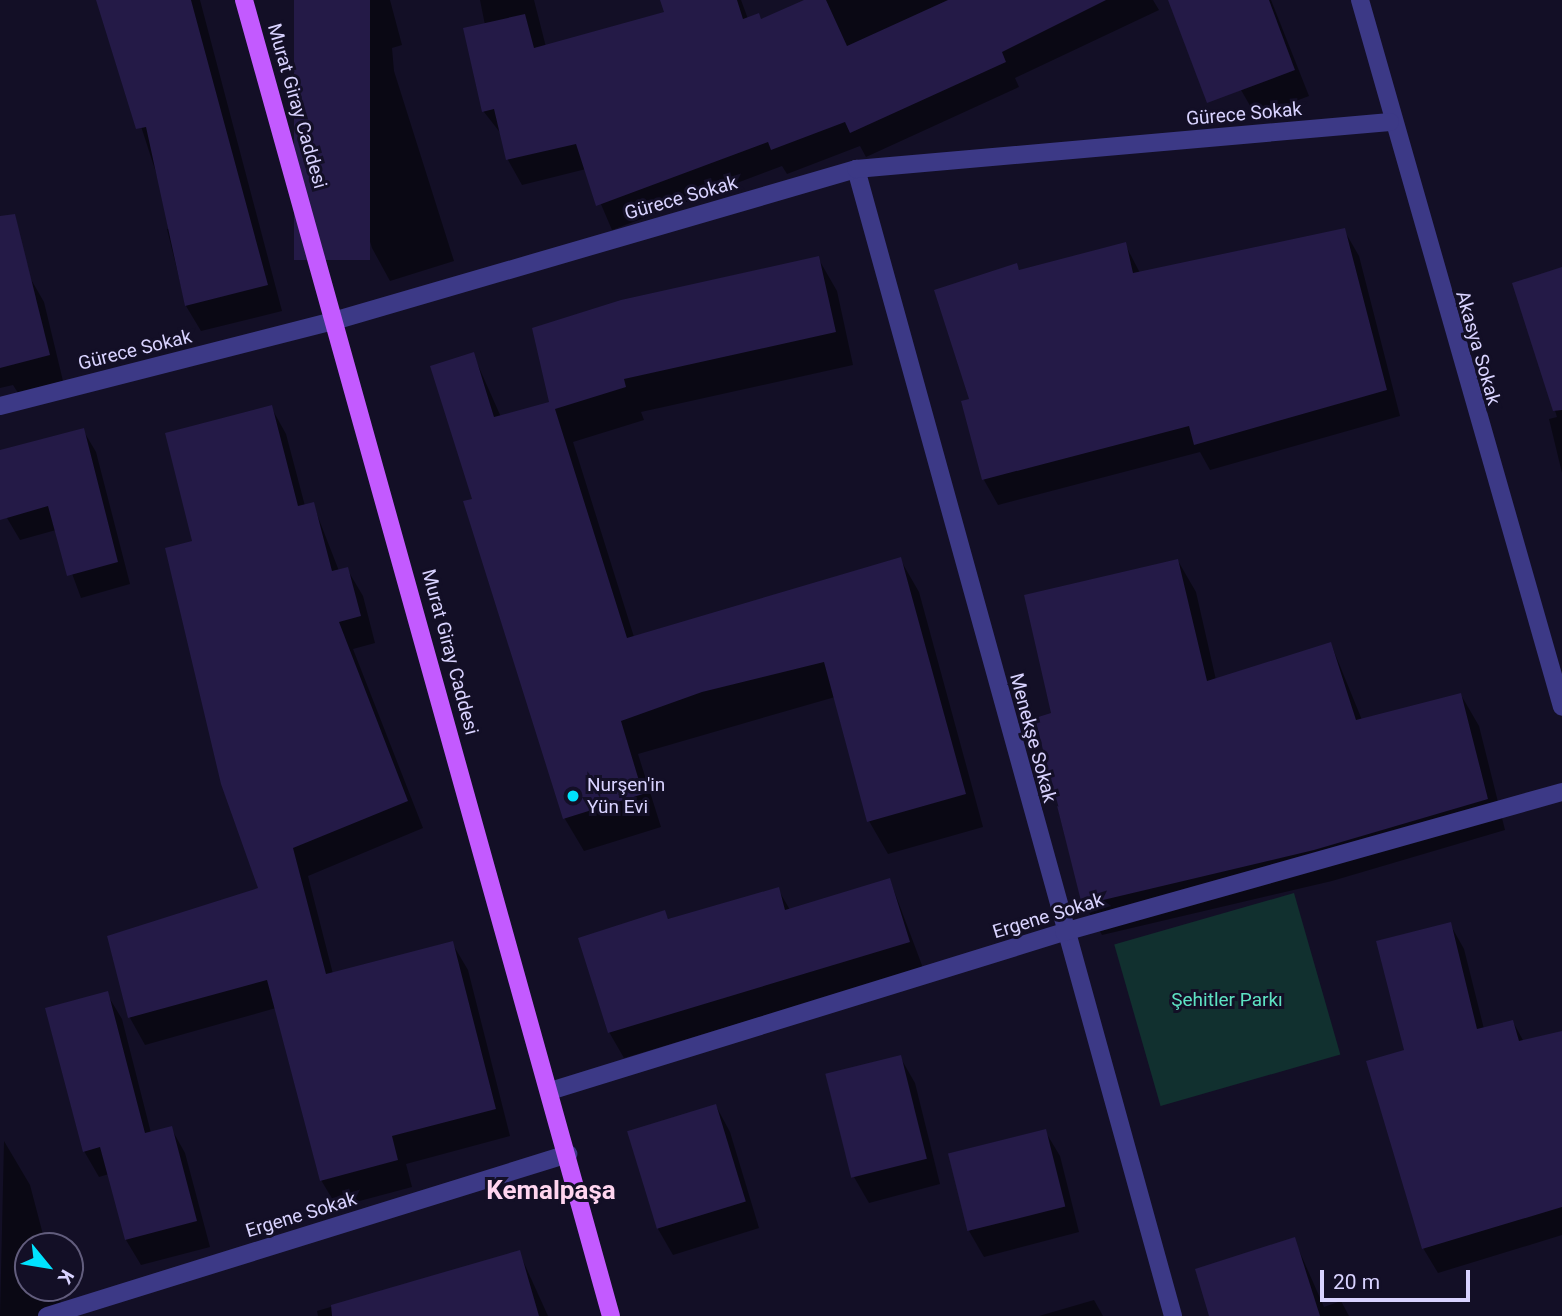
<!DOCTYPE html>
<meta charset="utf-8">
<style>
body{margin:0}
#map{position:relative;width:1562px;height:1316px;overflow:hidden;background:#130f26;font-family:Roboto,sans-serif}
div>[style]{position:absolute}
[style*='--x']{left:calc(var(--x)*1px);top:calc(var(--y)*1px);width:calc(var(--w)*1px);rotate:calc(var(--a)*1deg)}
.green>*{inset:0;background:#11302f;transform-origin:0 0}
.shadow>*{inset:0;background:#0007}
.building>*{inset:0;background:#241a47;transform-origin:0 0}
.street>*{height:18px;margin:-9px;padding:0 9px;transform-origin:9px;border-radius:9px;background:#3c3986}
.primary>*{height:18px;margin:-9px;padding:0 9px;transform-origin:9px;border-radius:9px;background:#c35aff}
.dots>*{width:19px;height:19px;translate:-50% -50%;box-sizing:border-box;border:4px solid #130f26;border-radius:50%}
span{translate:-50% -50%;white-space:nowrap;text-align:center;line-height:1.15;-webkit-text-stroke:6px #130f26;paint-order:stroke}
.street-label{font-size:19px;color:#d9d3ff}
.poi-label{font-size:19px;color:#d9d3ff}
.left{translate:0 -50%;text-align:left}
.park-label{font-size:19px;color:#5de2c2}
.district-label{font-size:26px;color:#ffd5ef;font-weight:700}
.north{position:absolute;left:14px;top:1232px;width:70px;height:70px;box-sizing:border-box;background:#130f26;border:2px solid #625d7d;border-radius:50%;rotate:120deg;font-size:19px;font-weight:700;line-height:28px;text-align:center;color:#d9d3ff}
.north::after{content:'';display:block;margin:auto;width:24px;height:32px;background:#00e3fe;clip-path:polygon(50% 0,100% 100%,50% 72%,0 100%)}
.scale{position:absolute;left:1320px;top:1270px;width:150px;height:32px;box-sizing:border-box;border:4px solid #d9d3ff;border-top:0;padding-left:9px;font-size:21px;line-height:24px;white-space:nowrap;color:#d9d3ff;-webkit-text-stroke:5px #130f26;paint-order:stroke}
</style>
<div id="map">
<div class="green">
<i style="left:1294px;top:893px;width:168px;height:187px;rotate:74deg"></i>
</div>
<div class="shadow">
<i style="clip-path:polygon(100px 0,200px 0,282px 311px,201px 331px,186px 306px,167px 229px,174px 228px)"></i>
<i style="clip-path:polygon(296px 0,390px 0,402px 45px,392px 48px,394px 71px,454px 261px,390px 281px,372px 248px)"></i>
<i style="clip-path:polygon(480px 0,534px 0,546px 47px,666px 13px,661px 0,741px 0,748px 19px,762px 21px,808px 0,1153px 0,1159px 10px,1015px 78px,1019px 87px,866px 157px,860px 146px,787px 174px,782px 166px,612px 230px,586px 169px,522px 185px,508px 160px,502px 135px,484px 112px,465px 30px,485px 25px)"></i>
<i style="clip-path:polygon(1220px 0,1271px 0,1309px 96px,1256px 116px,1241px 90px)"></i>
<i style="clip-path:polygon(1344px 230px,1359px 256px,1400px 416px,1210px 470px,1200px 452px,998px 505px,984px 480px,971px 400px,1017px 266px,1020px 271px,1125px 244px,1140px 273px)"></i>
<i style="clip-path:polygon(818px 258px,837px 291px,853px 365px,641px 412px,644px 420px,573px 442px,634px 637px,900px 559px,919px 592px,983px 827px,888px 854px,869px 821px,835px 697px,638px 754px,661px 827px,584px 851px,565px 819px,466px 503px,474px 500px,473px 354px,501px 417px,551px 403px)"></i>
<i style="clip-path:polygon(1562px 269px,1562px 473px,1549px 419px,1557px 417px,1515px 284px)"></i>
<i style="clip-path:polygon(29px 276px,44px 302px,63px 381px,18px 393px,13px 385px,0 388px,0 284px)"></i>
<i style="clip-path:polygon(271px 407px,286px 434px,305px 506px,313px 504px,339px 571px,347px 569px,363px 596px,375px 643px,353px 649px,423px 828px,308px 876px,333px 974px,452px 943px,468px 970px,510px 1136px,406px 1164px,412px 1187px,337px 1207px,321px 1180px,276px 1008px,145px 1045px,130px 1018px,109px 937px,260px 889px)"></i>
<i style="clip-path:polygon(83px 430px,96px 452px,130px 584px,81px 598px,56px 530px,20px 540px,7px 518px,0 452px)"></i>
<i style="clip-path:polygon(1178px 561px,1196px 592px,1216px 680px,1331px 644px,1362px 720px,1461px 695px,1479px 726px,1505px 830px,1332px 881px,1102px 935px,1084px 904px,1053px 715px)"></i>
<i style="clip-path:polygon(890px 880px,923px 968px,624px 1058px,609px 1032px,664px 912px,669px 920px,778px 889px,790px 910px)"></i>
<i style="clip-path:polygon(1450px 924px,1464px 949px,1484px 1029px,1513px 1022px,1524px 1042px,1562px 1033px,1562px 1235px,1438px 1273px,1423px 1248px,1406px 1051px)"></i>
<i style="clip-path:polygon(107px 994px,122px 1019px,151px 1133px,171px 1128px,185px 1153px,210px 1247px,141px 1265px,126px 1240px,109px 1174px,99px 1177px,84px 1151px)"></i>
<i style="clip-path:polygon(900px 1057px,915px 1083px,940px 1184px,869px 1203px,854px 1177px)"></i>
<i style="clip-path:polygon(716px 1106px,730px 1132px,759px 1228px,673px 1255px,658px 1229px)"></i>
<i style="clip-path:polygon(1045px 1131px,1060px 1156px,1079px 1232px,984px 1257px,969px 1231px)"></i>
<i style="clip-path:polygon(4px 1141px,30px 1185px,46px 1246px,28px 1246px,28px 1288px,57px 1288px,64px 1316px,0 1316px)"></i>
<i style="clip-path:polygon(1294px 1239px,1324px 1307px,1341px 1301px,1349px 1316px,1211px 1316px)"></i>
<i style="clip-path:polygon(519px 1252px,548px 1316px,318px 1316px,317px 1311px)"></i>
<i style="clip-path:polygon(1094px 1300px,1103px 1316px,1039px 1316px)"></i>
</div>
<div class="building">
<i style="clip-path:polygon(96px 0,191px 0,268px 285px,185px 306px,146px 127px,136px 129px)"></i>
<i style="left:294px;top:0;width:76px;height:260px"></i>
<i style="clip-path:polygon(660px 0,737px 0,743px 19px,759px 13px,761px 19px,804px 0,826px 0,847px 46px,948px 0,1106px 0,1002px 52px,1006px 62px,850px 133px,845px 122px,771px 150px,768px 142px,596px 206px,576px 144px,506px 160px,494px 109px,482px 112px,463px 28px,525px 14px,534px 48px,664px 12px)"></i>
<i style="clip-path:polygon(1168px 0,1269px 0,1295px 70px,1207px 103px)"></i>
<i style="clip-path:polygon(15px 214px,50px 355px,0 368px,0 216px)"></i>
<i style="clip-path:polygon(1345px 228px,1387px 390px,1194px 445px,1189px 426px,982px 480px,961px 401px,969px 399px,934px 290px,1017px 263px,1019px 270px,1126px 242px,1133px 273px)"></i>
<i style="clip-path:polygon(819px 256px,836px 332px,624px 379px,626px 387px,555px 409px,627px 638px,901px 557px,966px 794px,867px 822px,824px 662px,702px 692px,621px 721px,643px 794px,563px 819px,463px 501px,472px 499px,430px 366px,474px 352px,494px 417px,549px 402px,532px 328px,621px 300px)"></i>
<i style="clip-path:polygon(1562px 267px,1562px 410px,1553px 411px,1512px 283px)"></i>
<i style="clip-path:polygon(272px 405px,298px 506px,314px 502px,332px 571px,348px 567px,361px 616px,339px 622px,408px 801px,293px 848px,326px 974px,453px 941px,496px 1109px,392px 1136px,398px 1160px,320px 1181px,267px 980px,128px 1018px,107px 936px,258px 888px,221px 784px,165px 548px,192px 541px,165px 433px)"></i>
<i style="clip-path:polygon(84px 428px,118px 562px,67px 576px,48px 506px,0 520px,0 450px)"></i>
<i style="clip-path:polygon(1178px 559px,1207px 681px,1331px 642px,1356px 720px,1461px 693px,1488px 799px,1314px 850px,1082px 905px,1035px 718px,1051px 713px,1024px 595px)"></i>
<i style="clip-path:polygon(890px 878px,910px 942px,608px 1033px,578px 938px,665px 910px,668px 919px,779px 887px,785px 910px)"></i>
<i style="clip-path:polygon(1451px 922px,1477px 1029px,1513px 1020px,1519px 1041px,1562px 1031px,1562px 1207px,1422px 1249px,1366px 1061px,1404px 1050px,1376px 941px)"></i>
<i style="clip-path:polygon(108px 991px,145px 1133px,172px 1126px,197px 1221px,125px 1240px,100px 1147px,83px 1152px,45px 1008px)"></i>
<i style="left:901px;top:1055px;width:107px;height:78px;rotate:76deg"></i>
<i style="left:716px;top:1104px;width:102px;height:93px;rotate:73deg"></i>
<i style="left:1046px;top:1129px;width:80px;height:101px;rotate:76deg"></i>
<i style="clip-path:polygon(1295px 1237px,1320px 1316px,1209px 1316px,1195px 1269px)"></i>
<i style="clip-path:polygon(520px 1250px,539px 1316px,332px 1316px,331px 1305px)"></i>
</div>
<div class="street">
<i style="--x:1360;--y:0;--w:735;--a:74.05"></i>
<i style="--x:856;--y:169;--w:1190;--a:74.55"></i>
<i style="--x:0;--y:406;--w:348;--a:-14.3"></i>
<i style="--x:337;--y:320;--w:541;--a:-16.22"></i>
<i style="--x:856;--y:169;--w:536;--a:-5.03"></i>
<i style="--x:550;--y:1091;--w:538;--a:-17.19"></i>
<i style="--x:1064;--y:932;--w:517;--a:-15.7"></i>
<i style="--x:47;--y:1316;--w:546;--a:-17.27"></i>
</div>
<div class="primary">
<i style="--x:244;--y:0;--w:1366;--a:74.42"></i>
</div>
<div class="dots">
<i style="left:573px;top:796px;background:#00e3fe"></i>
</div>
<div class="street-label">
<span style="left:297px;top:106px;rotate:74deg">Murat Giray Caddesi</span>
<span style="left:1244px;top:114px;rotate:-5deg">Gürece Sokak</span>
<span style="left:681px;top:198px;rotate:-16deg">Gürece Sokak</span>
<span style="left:1478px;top:348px;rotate:74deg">Akasya Sokak</span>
<span style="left:135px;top:350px;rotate:-14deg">Gürece Sokak</span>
<span style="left:450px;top:652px;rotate:75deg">Murat Giray Caddesi</span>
<span style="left:1033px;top:738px;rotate:75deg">Menekşe Sokak</span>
<span style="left:1048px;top:916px;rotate:-17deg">Ergene Sokak</span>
<span style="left:301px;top:1215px;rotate:-17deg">Ergene Sokak</span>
</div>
<div class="poi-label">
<span class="left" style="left:587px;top:796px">Nurşen'in<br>Yün Evi</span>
</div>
<div class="park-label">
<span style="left:1227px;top:1000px">Şehitler Parkı</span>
</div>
<div class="district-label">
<span style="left:551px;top:1191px">Kemalpaşa</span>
</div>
<div class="north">K</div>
<div class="scale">20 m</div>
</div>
